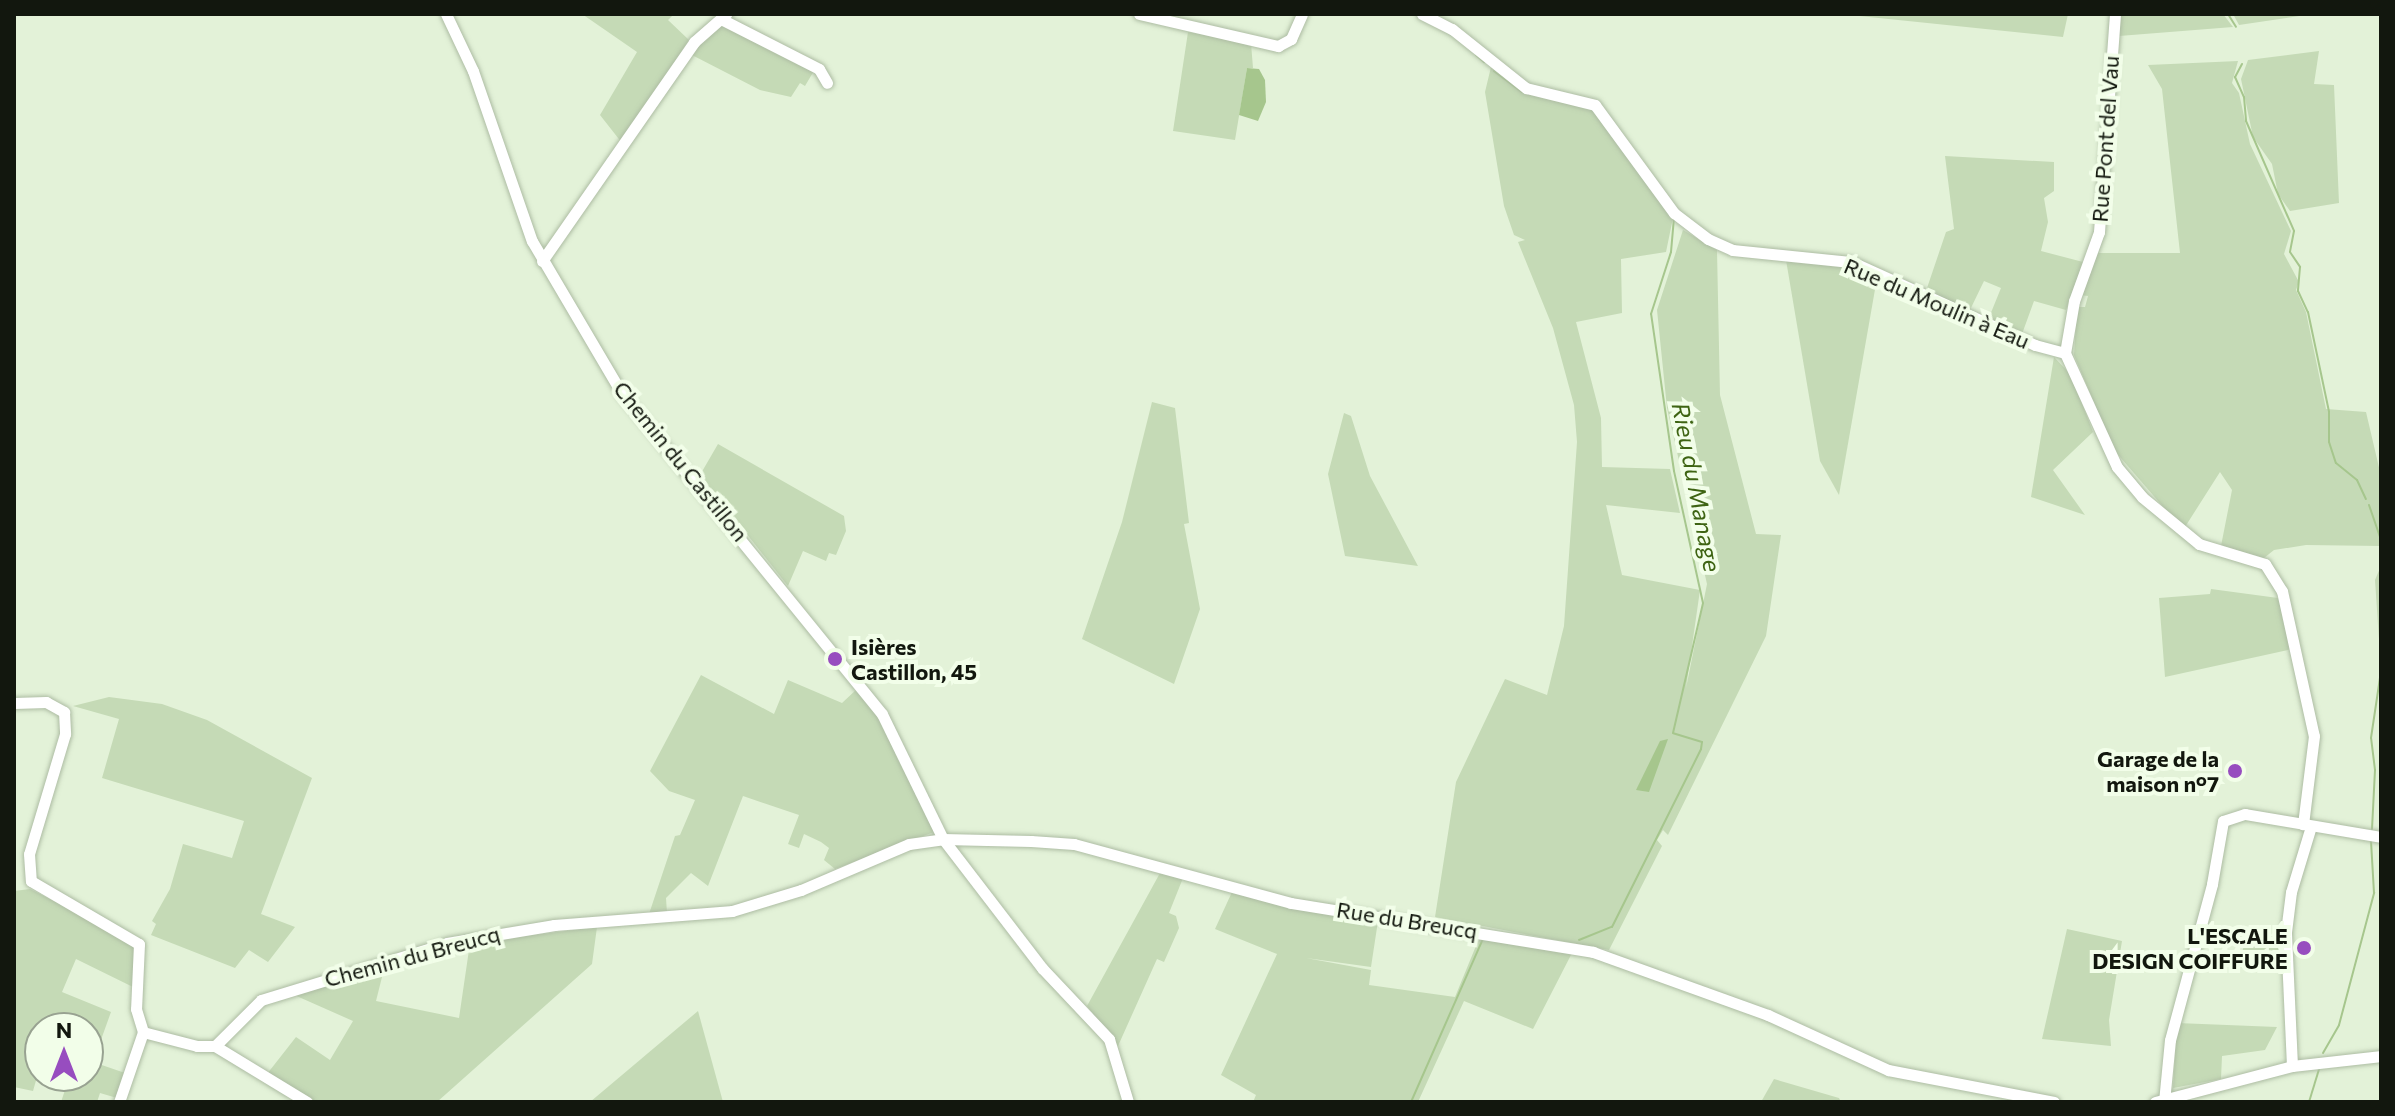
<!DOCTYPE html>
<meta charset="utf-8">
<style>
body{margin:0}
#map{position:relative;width:2395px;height:1116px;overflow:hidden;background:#e3f2d8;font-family:Commissioner,sans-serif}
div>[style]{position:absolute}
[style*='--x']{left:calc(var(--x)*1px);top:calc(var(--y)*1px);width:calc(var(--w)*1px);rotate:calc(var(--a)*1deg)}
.green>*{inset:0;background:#c5dab6}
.water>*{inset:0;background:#a6c68d}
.stream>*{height:2px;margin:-1px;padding:0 1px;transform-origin:1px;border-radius:1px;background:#a6c68d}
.roads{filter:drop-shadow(0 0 2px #adbca3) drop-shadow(0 0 2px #adbca3)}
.minor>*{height:11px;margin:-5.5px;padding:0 5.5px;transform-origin:5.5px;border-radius:5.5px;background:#fff}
.dots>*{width:22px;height:22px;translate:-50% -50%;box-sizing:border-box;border:4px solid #f2fee9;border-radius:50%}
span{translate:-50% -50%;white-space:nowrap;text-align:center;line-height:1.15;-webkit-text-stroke:8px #f2fee9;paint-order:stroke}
.street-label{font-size:22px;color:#12170e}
.poi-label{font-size:22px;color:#12170e;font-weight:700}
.left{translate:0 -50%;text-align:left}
.right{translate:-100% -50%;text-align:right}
.water-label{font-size:24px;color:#3e6413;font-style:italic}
.frame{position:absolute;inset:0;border:16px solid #12170e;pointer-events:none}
.north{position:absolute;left:24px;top:1012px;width:80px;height:80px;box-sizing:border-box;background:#f2fee9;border:2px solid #98a291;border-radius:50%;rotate:0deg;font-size:22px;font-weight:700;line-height:32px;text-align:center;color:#12170e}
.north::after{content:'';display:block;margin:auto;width:28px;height:36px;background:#974dbf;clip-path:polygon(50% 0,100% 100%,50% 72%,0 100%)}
</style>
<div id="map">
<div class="green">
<i style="clip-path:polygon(582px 14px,674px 14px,668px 20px,689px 40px,622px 143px,600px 115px,637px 52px)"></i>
<i style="clip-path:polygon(1840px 14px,2068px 14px,2063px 37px)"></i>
<i style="clip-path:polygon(2121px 14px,2223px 14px,2233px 27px,2119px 36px)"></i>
<i style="clip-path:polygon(2233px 14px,2313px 14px,2239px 25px)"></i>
<i style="clip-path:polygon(723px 23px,815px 69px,805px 86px,800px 83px,791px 97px,760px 90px,690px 54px)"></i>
<i style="clip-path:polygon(1188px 32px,1251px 43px,1253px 68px,1247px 68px,1235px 140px,1173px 131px)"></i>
<i style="clip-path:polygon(2319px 51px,2314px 84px,2334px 85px,2339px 203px,2290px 211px,2278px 194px,2272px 164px,2253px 137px,2241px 79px,2248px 60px)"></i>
<i style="clip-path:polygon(2238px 61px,2232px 83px,2239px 93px,2250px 144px,2291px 231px,2284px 254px,2299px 282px,2296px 290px,2306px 312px,2326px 409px,2366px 412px,2381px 476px,2381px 546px,2306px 545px,2274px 550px,2264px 558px,2221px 546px,2232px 490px,2220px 472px,2185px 527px,2178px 524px,2114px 450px,2074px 355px,2077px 307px,2085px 307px,2088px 296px,2079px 295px,2095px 253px,2180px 253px,2162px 89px,2148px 65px)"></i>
<i style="clip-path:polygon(1491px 67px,1513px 82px,1595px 105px,1674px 213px,1666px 252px,1621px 259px,1622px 313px,1576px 322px,1601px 418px,1602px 467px,1670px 469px,1680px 513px,1606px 505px,1622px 575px,1700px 590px,1686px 688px,1707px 584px,1667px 408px,1657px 310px,1683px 230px,1717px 250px,1720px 395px,1756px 534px,1781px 535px,1766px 636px,1668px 835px,1663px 830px,1657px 840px,1662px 846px,1609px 950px,1435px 917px,1456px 782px,1505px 679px,1547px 695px,1564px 626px,1577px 442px,1574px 405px,1553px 328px,1518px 242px,1525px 240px,1514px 235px,1504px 206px,1485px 92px)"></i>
<i style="clip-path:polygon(1945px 156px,2054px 162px,2054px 191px,2044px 198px,2048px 222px,2041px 251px,2083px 262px,2066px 310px,2034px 301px,2022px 334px,1988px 320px,2001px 288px,1984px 281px,1969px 312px,1926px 291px,1946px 232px,1954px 229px)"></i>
<i style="clip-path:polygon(1786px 260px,1844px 264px,1877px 278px,1839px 495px,1820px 461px)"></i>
<i style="clip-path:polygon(2054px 357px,2071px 375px,2093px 432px,2053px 470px,2085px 515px,2031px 497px)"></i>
<i style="clip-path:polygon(1152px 402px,1175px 408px,1189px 523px,1184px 524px,1200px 609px,1174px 684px,1082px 639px,1122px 522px)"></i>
<i style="clip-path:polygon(1344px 413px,1351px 416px,1370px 476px,1418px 566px,1345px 556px,1328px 474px)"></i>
<i style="clip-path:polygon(718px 444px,844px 516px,846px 531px,836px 555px,829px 553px,826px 561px,803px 551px,788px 586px,700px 475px)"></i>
<i style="clip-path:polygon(2381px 566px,2381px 669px,2375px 580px)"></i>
<i style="clip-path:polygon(2211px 589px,2278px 598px,2292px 649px,2165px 677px,2159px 598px,2210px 594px)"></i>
<i style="clip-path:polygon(701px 675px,774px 714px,788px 680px,842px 703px,857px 689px,882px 723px,934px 832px,835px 869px,824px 860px,829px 848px,821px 842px,804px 834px,799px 848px,788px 844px,799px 815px,743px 796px,708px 886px,691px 873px,666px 898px,667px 913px,649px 914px,675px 836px,680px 835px,695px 800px,669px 791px,650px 771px)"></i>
<i style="clip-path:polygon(109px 697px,162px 704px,207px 720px,312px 778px,261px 914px,295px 927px,268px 962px,249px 950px,235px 968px,151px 935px,156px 924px,152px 921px,170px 889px,183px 844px,232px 858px,244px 821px,102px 778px,119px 719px,73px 706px)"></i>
<i style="clip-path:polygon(1160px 873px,1183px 878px,1169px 913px,1176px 916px,1179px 928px,1164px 962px,1157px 959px,1118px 1046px,1087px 1006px)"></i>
<i style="clip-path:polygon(evenodd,30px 889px,121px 935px,137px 949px,135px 988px,76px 959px,62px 992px,111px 1012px,93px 1062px,125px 1073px,117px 1098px,100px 1093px,97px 1102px,61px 1102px,66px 1087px,37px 1077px,33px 1091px,14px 1087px,14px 891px,30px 889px,40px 1028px,88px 1028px,88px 1076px,40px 1076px,40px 1028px)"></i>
<i style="clip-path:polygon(1232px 892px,1293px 909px,1378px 921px,1371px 967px,1306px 958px,1371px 970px,1369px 985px,1455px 997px,1478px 941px,1486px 935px,1572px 953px,1533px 1029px,1464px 1001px,1418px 1102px,1253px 1102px,1256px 1095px,1221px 1075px,1277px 954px,1215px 929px)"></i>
<i style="clip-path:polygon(597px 927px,592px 964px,437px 1102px,312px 1102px,267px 1074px,296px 1037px,330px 1060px,353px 1021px,292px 994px,385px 965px,376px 1001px,459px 1018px,470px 943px)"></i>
<i style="clip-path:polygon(2067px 929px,2122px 941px,2109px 1020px,2111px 1046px,2042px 1039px)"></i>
<i style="clip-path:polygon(2244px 946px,2279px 948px,2278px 961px,2239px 961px)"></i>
<i style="clip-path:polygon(698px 1011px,723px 1102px,590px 1102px)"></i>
<i style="clip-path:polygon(2177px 1023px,2277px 1027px,2265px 1050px,2222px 1056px,2221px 1079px,2173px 1088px)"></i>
<i style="clip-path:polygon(1774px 1079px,1839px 1098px,1841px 1102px,1761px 1102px)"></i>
</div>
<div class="water">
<i style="clip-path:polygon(1247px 68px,1259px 69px,1265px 80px,1266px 102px,1258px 121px,1239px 115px)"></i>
<i style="clip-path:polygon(1668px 739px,1649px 792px,1636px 790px,1660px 741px)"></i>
</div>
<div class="stream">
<i style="--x:2228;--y:14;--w:15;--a:58"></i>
<i style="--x:1476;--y:55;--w:11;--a:41"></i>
<i style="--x:2242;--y:64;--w:15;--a:118"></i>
<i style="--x:2235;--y:77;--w:22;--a:66"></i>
<i style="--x:2244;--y:97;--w:24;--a:85"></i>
<i style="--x:2246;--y:121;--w:120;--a:66.4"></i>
<i style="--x:2294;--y:231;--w:21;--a:101"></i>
<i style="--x:2290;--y:252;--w:18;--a:56"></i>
<i style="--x:2300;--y:267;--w:24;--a:95"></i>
<i style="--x:2298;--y:291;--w:23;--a:65"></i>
<i style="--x:2308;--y:312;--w:102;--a:78.1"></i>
<i style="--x:2329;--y:412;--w:30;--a:90"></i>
<i style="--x:2329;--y:442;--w:22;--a:72"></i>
<i style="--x:2336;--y:463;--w:27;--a:39"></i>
<i style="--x:2357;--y:480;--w:21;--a:65"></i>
<i style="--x:1494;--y:71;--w:35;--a:37"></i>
<i style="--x:2369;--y:505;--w:37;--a:71"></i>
<i style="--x:2381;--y:578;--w:33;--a:90"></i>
<i style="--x:2381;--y:634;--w:7;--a:90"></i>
<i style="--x:2372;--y:829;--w:59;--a:-87.1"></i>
<i style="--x:2375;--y:770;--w:32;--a:-97"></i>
<i style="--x:2371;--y:738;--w:68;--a:-81.5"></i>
<i style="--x:1579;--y:940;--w:35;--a:-22"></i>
<i style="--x:1612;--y:927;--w:199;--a:-63.4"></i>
<i style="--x:1701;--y:749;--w:7;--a:-82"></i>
<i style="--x:1702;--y:742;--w:30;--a:-163"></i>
<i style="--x:1673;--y:733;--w:133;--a:-77"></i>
<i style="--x:1703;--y:603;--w:135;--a:-102.4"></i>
<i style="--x:1674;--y:471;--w:159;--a:-98.3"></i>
<i style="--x:1651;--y:314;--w:65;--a:-72.1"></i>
<i style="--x:1671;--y:252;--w:33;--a:-85"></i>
<i style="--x:2323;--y:1053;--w:32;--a:-60"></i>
<i style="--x:2339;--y:1025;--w:137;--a:-75.1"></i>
<i style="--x:2374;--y:893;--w:52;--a:-93.3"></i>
<i style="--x:1411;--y:1102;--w:178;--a:-66.2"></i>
<i style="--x:2309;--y:1102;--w:34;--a:-73"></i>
</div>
<div class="roads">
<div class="minor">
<i style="--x:446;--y:14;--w:63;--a:64.7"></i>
<i style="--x:473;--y:71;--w:180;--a:70.9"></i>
<i style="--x:532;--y:241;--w:178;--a:59.5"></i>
<i style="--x:622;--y:394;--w:412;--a:50.9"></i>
<i style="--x:882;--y:714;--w:139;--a:64"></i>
<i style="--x:943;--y:839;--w:163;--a:52.5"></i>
<i style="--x:1042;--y:968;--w:98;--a:46.7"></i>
<i style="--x:1109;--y:1039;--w:66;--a:73.2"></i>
<i style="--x:1139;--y:14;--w:143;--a:13"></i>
<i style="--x:1278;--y:46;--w:15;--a:-28"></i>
<i style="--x:1291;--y:39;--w:27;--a:-66"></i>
<i style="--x:1422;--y:14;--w:34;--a:27"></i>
<i style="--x:1452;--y:29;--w:95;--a:38.6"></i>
<i style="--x:1526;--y:88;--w:71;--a:13.8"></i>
<i style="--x:1595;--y:105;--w:134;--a:53.8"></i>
<i style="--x:1674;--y:213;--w:43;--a:37.4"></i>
<i style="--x:1708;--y:239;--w:27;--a:24"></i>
<i style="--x:1733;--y:250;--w:120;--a:5.8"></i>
<i style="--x:1852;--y:262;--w:201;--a:24.4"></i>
<i style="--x:2035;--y:345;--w:31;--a:15"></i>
<i style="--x:2115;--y:14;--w:219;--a:94.2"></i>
<i style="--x:2099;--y:232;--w:73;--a:109.9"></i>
<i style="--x:2074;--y:301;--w:53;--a:99.8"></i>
<i style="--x:2065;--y:353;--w:125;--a:65.5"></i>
<i style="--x:2117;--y:467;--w:39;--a:50"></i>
<i style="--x:2142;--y:497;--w:74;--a:39.5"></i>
<i style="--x:2199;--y:544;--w:69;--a:16.9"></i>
<i style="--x:2265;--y:564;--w:32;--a:58"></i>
<i style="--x:2282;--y:591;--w:148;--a:77.6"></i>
<i style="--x:2314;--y:736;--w:89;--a:97.1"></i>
<i style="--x:721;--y:19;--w:110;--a:27"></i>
<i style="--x:819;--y:69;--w:16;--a:60"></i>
<i style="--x:542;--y:261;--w:267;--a:-55.2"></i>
<i style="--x:694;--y:42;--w:43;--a:-41.2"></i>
<i style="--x:14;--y:703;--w:32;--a:-2"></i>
<i style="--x:46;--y:702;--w:21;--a:29"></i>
<i style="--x:64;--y:712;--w:22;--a:87"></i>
<i style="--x:65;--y:734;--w:125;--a:106.7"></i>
<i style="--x:29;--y:854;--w:27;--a:86"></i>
<i style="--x:31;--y:881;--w:125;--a:30.3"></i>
<i style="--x:139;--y:944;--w:65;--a:92.6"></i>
<i style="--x:136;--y:1009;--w:24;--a:73"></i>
<i style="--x:143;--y:1032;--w:74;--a:108.9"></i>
<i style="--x:143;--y:1032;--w:56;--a:14.5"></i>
<i style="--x:197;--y:1046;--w:18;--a:0"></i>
<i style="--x:215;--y:1046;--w:65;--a:-45"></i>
<i style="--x:261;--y:1000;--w:195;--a:-17"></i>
<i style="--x:447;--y:943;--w:109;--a:-9.5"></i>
<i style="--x:554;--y:925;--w:179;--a:-4.5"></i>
<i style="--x:732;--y:911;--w:72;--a:-16.9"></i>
<i style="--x:801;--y:890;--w:117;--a:-23.1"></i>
<i style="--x:909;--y:844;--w:34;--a:-8"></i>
<i style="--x:943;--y:839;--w:88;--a:1.3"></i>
<i style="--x:1031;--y:841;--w:43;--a:4"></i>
<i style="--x:1074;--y:844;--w:225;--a:15.2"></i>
<i style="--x:1291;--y:903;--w:306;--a:9.2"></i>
<i style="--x:1593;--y:952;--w:186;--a:19.8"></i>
<i style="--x:1768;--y:1015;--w:132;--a:24.6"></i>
<i style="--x:1888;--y:1070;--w:169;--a:10.9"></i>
<i style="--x:215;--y:1046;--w:108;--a:31.3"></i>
<i style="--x:2292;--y:1066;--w:134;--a:-92.6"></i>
<i style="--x:2286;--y:932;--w:40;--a:-82.9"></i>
<i style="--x:2291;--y:892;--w:69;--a:-73.1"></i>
<i style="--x:2155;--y:1102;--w:142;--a:-14.7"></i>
<i style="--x:2292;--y:1066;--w:90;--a:-6.4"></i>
<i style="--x:2164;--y:1102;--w:62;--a:-84.5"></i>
<i style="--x:2170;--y:1040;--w:162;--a:-74.9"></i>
<i style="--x:2212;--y:884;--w:64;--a:-80.1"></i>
<i style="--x:2223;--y:821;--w:23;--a:-18"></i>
<i style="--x:2245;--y:814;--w:138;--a:9.6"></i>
</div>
</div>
<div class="dots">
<i style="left:835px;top:659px;background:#974dbf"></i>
<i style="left:2235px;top:771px;background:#974dbf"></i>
<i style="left:2304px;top:948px;background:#974dbf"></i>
</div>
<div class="street-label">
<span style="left:2105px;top:139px;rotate:-86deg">Rue Pont del Vau</span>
<span style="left:1937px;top:303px;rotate:23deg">Rue du Moulin à Eau</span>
<span style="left:681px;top:461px;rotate:51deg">Chemin du Castillon</span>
<span style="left:1407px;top:920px;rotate:9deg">Rue du Breucq</span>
<span style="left:412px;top:956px;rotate:-15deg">Chemin du Breucq</span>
</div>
<div class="poi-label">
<span class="left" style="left:851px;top:659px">Isières<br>Castillon, 45</span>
<span class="right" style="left:2219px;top:771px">Garage de la<br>maison n°7</span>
<span class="right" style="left:2288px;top:948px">L'ESCALE<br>DESIGN COIFFURE</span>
</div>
<div class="water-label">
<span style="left:1697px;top:487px;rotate:79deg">Rieu du Manage</span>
</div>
<div class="frame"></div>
<div class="north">N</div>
</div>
